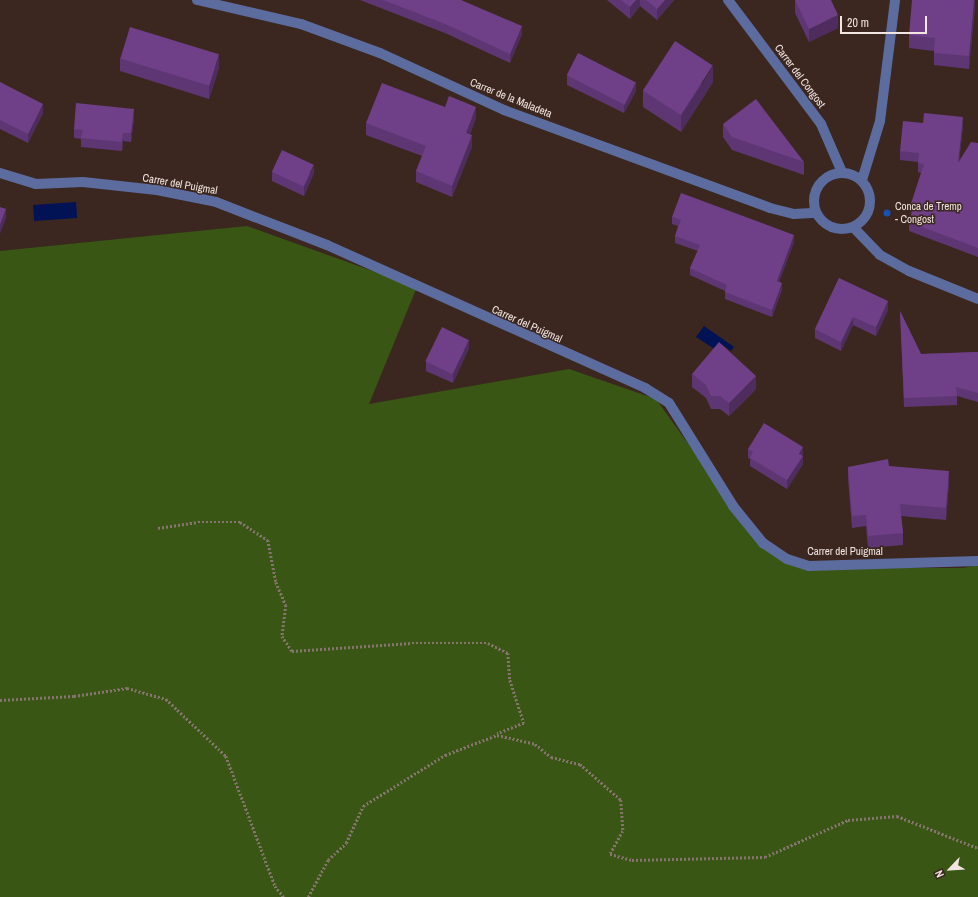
<!DOCTYPE html>
<style>
body{margin:0}
#map{position:relative;width:978px;height:897px;overflow:hidden;background:#3b2720;font-family:"Archivo Narrow",sans-serif}
div>[style]{position:absolute}
[style*='--x']{left:calc(var(--x)*1px);top:calc(var(--y)*1px);width:calc(var(--w)*1px);rotate:calc(var(--a)*1deg)}
.green>*{inset:0;background:#395615}
.water>*{inset:0;background:#011255;transform-origin:0 0}
.path>*{height:2.5px;margin-top:-1.25px;transform-origin:0;background:repeating-linear-gradient(90deg,#86756f 0 2px,transparent 0 4px)}
.minor>*{height:10px;margin:-5px;padding:0 5px;transform-origin:5px;border-radius:5px;background:#5c6c9f}
.minor>.ring{margin:-5px;padding:0;box-sizing:content-box;background:none;border:10px solid #5c6c9f;border-radius:50%}
.wall>*{inset:0;background:#5f3674}
.shaded-wall>*{inset:0;background:#4e2c5e}
.building>*{inset:0;background:#6f3f87;transform-origin:0 0}
.dots>*{width:11px;height:11px;translate:-50% -50%;box-sizing:border-box;border:2px solid #3b2720;border-radius:50%}
span{translate:-50% -50%;white-space:nowrap;text-align:center;line-height:1.15;-webkit-text-stroke:3px #3b2720;paint-order:stroke}
.street-label{font-size:11px;color:#f3e5e1}
.poi-label{font-size:11px;color:#f3e5e1}
.left{translate:0 -50%;text-align:left}
.north{position:absolute;left:930px;top:849px;width:40px;height:40px;-webkit-text-stroke:3px #3b2720;paint-order:stroke;rotate:245deg;font-size:11px;font-weight:700;line-height:16px;text-align:center;color:#f3e5e1}
.north::after{content:'';display:block;margin:auto;width:14px;height:18px;background:#f3e5e1;clip-path:polygon(50% 0,100% 100%,50% 72%,0 100%)}
.scale{position:absolute;left:840px;top:16px;width:87px;height:18px;box-sizing:border-box;border:2px solid #f3e5e1;border-top:0;padding-left:5px;font-size:12px;line-height:14px;white-space:nowrap;color:#f3e5e1;-webkit-text-stroke:3px #3b2720;paint-order:stroke}
</style>
<div id="map">
<div class="green">
<i style="clip-path:polygon(247px 226px,417px 287px,369px 404px,569px 369px,656px 399px,756px 538px,812px 568px,963px 568px,978px 565px,978px 897px,0 897px,0 251px)"></i>
</div>
<div class="water">
<i style="left:76px;top:202px;width:16px;height:43px;rotate:86deg"></i>
<i style="clip-path:polygon(704px 326px,734px 347px,731px 351px,723px 345px,713px 348px,696px 337px)"></i>
</div>
<div class="path">
<i style="--x:158;--y:528;--w:40;--a:-8.5"></i>
<i style="--x:198;--y:522;--w:42;--a:0"></i>
<i style="--x:240;--y:522;--w:33;--a:33"></i>
<i style="--x:268;--y:540;--w:43;--a:79.2"></i>
<i style="--x:276;--y:582;--w:25;--a:67"></i>
<i style="--x:286;--y:605;--w:31;--a:97"></i>
<i style="--x:282;--y:636;--w:18;--a:56"></i>
<i style="--x:292;--y:651;--w:120;--a:-3.8"></i>
<i style="--x:412;--y:643;--w:76;--a:0"></i>
<i style="--x:488;--y:643;--w:22;--a:27"></i>
<i style="--x:508;--y:653;--w:27;--a:86"></i>
<i style="--x:510;--y:680;--w:45;--a:72"></i>
<i style="--x:524;--y:723;--w:29;--a:158"></i>
<i style="--x:0;--y:700;--w:74;--a:-3.1"></i>
<i style="--x:74;--y:696;--w:54;--a:-8.6"></i>
<i style="--x:127;--y:688;--w:41;--a:15.8"></i>
<i style="--x:166;--y:699;--w:83;--a:43.5"></i>
<i style="--x:226;--y:756;--w:139;--a:69.3"></i>
<i style="--x:275;--y:886;--w:14;--a:51"></i>
<i style="--x:308;--y:897;--w:42;--a:-61.6"></i>
<i style="--x:328;--y:860;--w:25;--a:-43"></i>
<i style="--x:346;--y:843;--w:41;--a:-65.3"></i>
<i style="--x:363;--y:806;--w:97;--a:-31.9"></i>
<i style="--x:445;--y:755;--w:56;--a:-21"></i>
<i style="--x:497;--y:735;--w:39;--a:13"></i>
<i style="--x:535;--y:744;--w:21;--a:39"></i>
<i style="--x:551;--y:757;--w:30;--a:14"></i>
<i style="--x:580;--y:764;--w:55;--a:41.3"></i>
<i style="--x:621;--y:800;--w:31;--a:86"></i>
<i style="--x:623;--y:831;--w:26;--a:119"></i>
<i style="--x:610;--y:854;--w:23;--a:15"></i>
<i style="--x:632;--y:860;--w:133;--a:-1.3"></i>
<i style="--x:765;--y:857;--w:91;--a:-24"></i>
<i style="--x:848;--y:820;--w:49;--a:-4.7"></i>
<i style="--x:897;--y:816;--w:87;--a:21.6"></i>
</div>
<div class="minor">
<i style="--x:197;--y:0;--w:107;--a:13"></i>
<i style="--x:301;--y:24;--w:84;--a:20.2"></i>
<i style="--x:380;--y:53;--w:136;--a:24.7"></i>
<i style="--x:504;--y:110;--w:283;--a:20.2"></i>
<i style="--x:770;--y:208;--w:25;--a:14"></i>
<i style="--x:794;--y:214;--w:22;--a:-3"></i>
<i style="--x:728;--y:0;--w:155;--a:53.1"></i>
<i style="--x:821;--y:124;--w:52;--a:66.4"></i>
<i class="ring" style="left:814px;top:173px;width:46px;height:46px"></i>
<i style="--x:0;--y:173;--w:38;--a:17"></i>
<i style="--x:36;--y:184;--w:47;--a:-2.4"></i>
<i style="--x:83;--y:182;--w:74;--a:6.2"></i>
<i style="--x:157;--y:190;--w:60;--a:11.5"></i>
<i style="--x:216;--y:202;--w:119;--a:21.2"></i>
<i style="--x:327;--y:245;--w:349;--a:24.2"></i>
<i style="--x:645;--y:388;--w:28;--a:32"></i>
<i style="--x:669;--y:403;--w:121;--a:58.1"></i>
<i style="--x:733;--y:506;--w:48;--a:51"></i>
<i style="--x:763;--y:543;--w:29;--a:34"></i>
<i style="--x:787;--y:559;--w:23;--a:18"></i>
<i style="--x:809;--y:566;--w:169;--a:-1.7"></i>
<i style="--x:862;--y:180;--w:62;--a:-73"></i>
<i style="--x:880;--y:121;--w:122;--a:-82.9"></i>
<i style="--x:854;--y:228;--w:37;--a:46"></i>
<i style="--x:880;--y:255;--w:33;--a:29"></i>
<i style="--x:909;--y:271;--w:74;--a:22.1"></i>
</div>
<div class="wall">
<i style="clip-path:polygon(360px 0,461px 0,522px 34px,510px 63px,445px 33px)"></i>
<i style="clip-path:polygon(607px 0,674px 0,657px 20px,640px 6px,630px 19px)"></i>
<i style="clip-path:polygon(795px 0,838px 28px,809px 42px,795px 13px)"></i>
<i style="clip-path:polygon(975px 0,975px 6px,969px 69px,934px 65px,934px 51px,909px 48px,909px 35px)"></i>
<i style="clip-path:polygon(120px 58px,219px 68px,209px 99px,120px 71px)"></i>
<i style="clip-path:polygon(567px 76px,636px 91px,624px 113px,567px 85px)"></i>
<i style="clip-path:polygon(0 82px,43px 113px,28px 143px,0 129px)"></i>
<i style="clip-path:polygon(713px 82px,681px 132px,643px 107px,643px 91px)"></i>
<i style="clip-path:polygon(134px 118px,131px 142px,123px 141px,122px 151px,81px 147px,81px 139px,74px 138px,74px 129px)"></i>
<i style="clip-path:polygon(476px 118px,470px 134px,472px 147px,452px 197px,416px 182px,416px 171px,422px 156px,366px 135px,366px 123px)"></i>
<i style="clip-path:polygon(723px 124px,804px 162px,804px 175px,732px 150px,723px 137px)"></i>
<i style="clip-path:polygon(963px 126px,959px 161px,978px 143px,978px 257px,909px 231px,909px 222px,912px 213px,911px 213px,911px 204px,921px 173px,918px 172px,918px 162px,900px 160px,900px 151px)"></i>
<i style="clip-path:polygon(272px 172px,314px 173px,304px 196px,272px 181px)"></i>
<i style="clip-path:polygon(672px 217px,794px 242px,779px 282px,782px 290px,772px 317px,725px 299px,725px 291px,690px 275px,690px 268px,698px 251px,675px 243px,675px 236px,678px 226px,672px 224px)"></i>
<i style="clip-path:polygon(839px 278px,888px 310px,876px 336px,853px 325px,841px 351px,815px 338px,815px 329px)"></i>
<i style="clip-path:polygon(900px 311px,921px 354px,978px 352px,978px 402px,957px 396px,957px 405px,904px 407px)"></i>
<i style="clip-path:polygon(469px 348px,453px 383px,426px 371px,426px 362px)"></i>
<i style="clip-path:polygon(692px 374px,756px 389px,729px 416px,720px 409px,711px 409px,706px 398px,692px 387px)"></i>
<i style="clip-path:polygon(748px 449px,803px 455px,803px 464px,787px 489px,750px 466px,750px 459px,748px 458px)"></i>
<i style="clip-path:polygon(889px 466px,949px 482px,946px 520px,901px 516px,903px 533px,903px 545px,868px 548px,866px 526px,852px 528px,848px 478px,848px 467px)"></i>
</div>
<div class="shaded-wall">
<i style="clip-path:polygon(636px 0,640px 0,640px 6px,630px 19px,630px 7px)"></i>
<i style="clip-path:polygon(665px 0,674px 0,657px 20px,657px 9px)"></i>
<i style="clip-path:polygon(974px 0,975px 0,975px 6px,969px 69px,969px 56px)"></i>
<i style="clip-path:polygon(838px 15px,838px 28px,809px 42px,809px 29px)"></i>
<i style="clip-path:polygon(522px 26px,522px 34px,510px 63px,510px 54px)"></i>
<i style="clip-path:polygon(219px 55px,219px 68px,209px 99px,209px 86px)"></i>
<i style="clip-path:polygon(713px 66px,713px 82px,681px 132px,681px 116px)"></i>
<i style="clip-path:polygon(636px 82px,636px 91px,624px 113px,624px 105px)"></i>
<i style="clip-path:polygon(43px 104px,43px 113px,28px 143px,28px 134px)"></i>
<i style="clip-path:polygon(476px 107px,476px 118px,466px 144px,466px 133px)"></i>
<i style="clip-path:polygon(134px 109px,134px 118px,131px 142px,131px 133px)"></i>
<i style="clip-path:polygon(963px 117px,963px 126px,958px 172px,958px 163px)"></i>
<i style="clip-path:polygon(123px 133px,123px 141px,122px 151px,122px 142px)"></i>
<i style="clip-path:polygon(472px 135px,472px 147px,452px 197px,452px 186px)"></i>
<i style="clip-path:polygon(314px 165px,314px 173px,304px 196px,304px 187px)"></i>
<i style="clip-path:polygon(6px 209px,6px 218px,0 234px,0 225px)"></i>
<i style="clip-path:polygon(794px 235px,794px 242px,777px 288px,777px 281px)"></i>
<i style="clip-path:polygon(782px 283px,782px 290px,772px 317px,772px 310px)"></i>
<i style="clip-path:polygon(888px 301px,888px 310px,876px 336px,876px 327px)"></i>
<i style="clip-path:polygon(853px 317px,853px 325px,841px 351px,841px 342px)"></i>
<i style="clip-path:polygon(469px 340px,469px 348px,453px 383px,453px 374px)"></i>
<i style="clip-path:polygon(756px 376px,756px 389px,729px 416px,729px 403px)"></i>
<i style="clip-path:polygon(803px 447px,803px 464px,787px 489px,787px 480px,799px 454px)"></i>
<i style="clip-path:polygon(949px 471px,949px 482px,946px 520px,946px 508px)"></i>
</div>
<div class="building">
<i style="clip-path:polygon(383px 0,461px 0,522px 26px,510px 54px,445px 24px)"></i>
<i style="clip-path:polygon(621px 0,636px 0,630px 7px)"></i>
<i style="clip-path:polygon(646px 0,665px 0,657px 9px)"></i>
<i style="clip-path:polygon(795px 0,831px 0,838px 15px,809px 29px)"></i>
<i style="clip-path:polygon(912px 0,974px 0,969px 56px,934px 53px,935px 38px,909px 35px)"></i>
<i style="left:130px;top:27px;width:93px;height:33px;rotate:17deg"></i>
<i style="left:675px;top:41px;width:45px;height:59px;rotate:33deg"></i>
<i style="left:578px;top:53px;width:65px;height:25px;rotate:27deg"></i>
<i style="clip-path:polygon(0 82px,43px 104px,28px 134px,0 120px)"></i>
<i style="clip-path:polygon(382px 83px,445px 107px,449px 96px,476px 107px,466px 133px,472px 135px,452px 186px,416px 171px,426px 146px,366px 123px)"></i>
<i style="clip-path:polygon(756px 99px,804px 162px,732px 137px,723px 124px)"></i>
<i style="clip-path:polygon(76px 103px,134px 109px,131px 133px,123px 133px,122px 142px,81px 138px,83px 130px,74px 129px)"></i>
<i style="clip-path:polygon(924px 113px,963px 117px,958px 163px,971px 142px,978px 143px,978px 248px,909px 222px,914px 205px,911px 204px,924px 164px,918px 163px,919px 153px,900px 151px,903px 121px,923px 123px)"></i>
<i style="left:282px;top:150px;width:35px;height:24px;rotate:25deg"></i>
<i style="clip-path:polygon(681px 193px,794px 235px,777px 281px,782px 283px,772px 310px,725px 292px,727px 285px,690px 268px,700px 245px,675px 236px,681px 220px,672px 217px)"></i>
<i style="clip-path:polygon(0 207px,6px 209px,0 225px)"></i>
<i style="clip-path:polygon(839px 278px,888px 301px,876px 327px,853px 317px,841px 342px,815px 329px)"></i>
<i style="clip-path:polygon(900px 311px,921px 354px,978px 352px,978px 393px,956px 387px,957px 396px,904px 398px)"></i>
<i style="left:442px;top:327px;width:30px;height:38px;rotate:26deg"></i>
<i style="clip-path:polygon(719px 342px,756px 376px,729px 403px,720px 396px,711px 396px,706px 385px,692px 374px)"></i>
<i style="clip-path:polygon(764px 423px,803px 447px,799px 454px,803px 456px,787px 480px,750px 458px,753px 452px,748px 449px)"></i>
<i style="clip-path:polygon(888px 459px,889px 466px,949px 471px,946px 508px,900px 504px,903px 533px,868px 536px,866px 515px,852px 516px,848px 467px)"></i>
</div>
<div class="dots">
<i style="left:887px;top:213px;background:#1a4fb4"></i>
</div>
<div class="street-label">
<span style="left:800px;top:76px;rotate:53deg">Carrer del Congost</span>
<span style="left:511px;top:98px;rotate:22deg">Carrer de la Maladeta</span>
<span style="left:180px;top:184px;rotate:10deg">Carrer del Puigmal</span>
<span style="left:527px;top:324px;rotate:24deg">Carrer del Puigmal</span>
<span style="left:845px;top:551px">Carrer del Puigmal</span>
</div>
<div class="poi-label">
<span class="left" style="left:895px;top:213px">Conca de Tremp<br>- Congost</span>
</div>
<div class="north">N</div>
<div class="scale">20 m</div>
</div>
